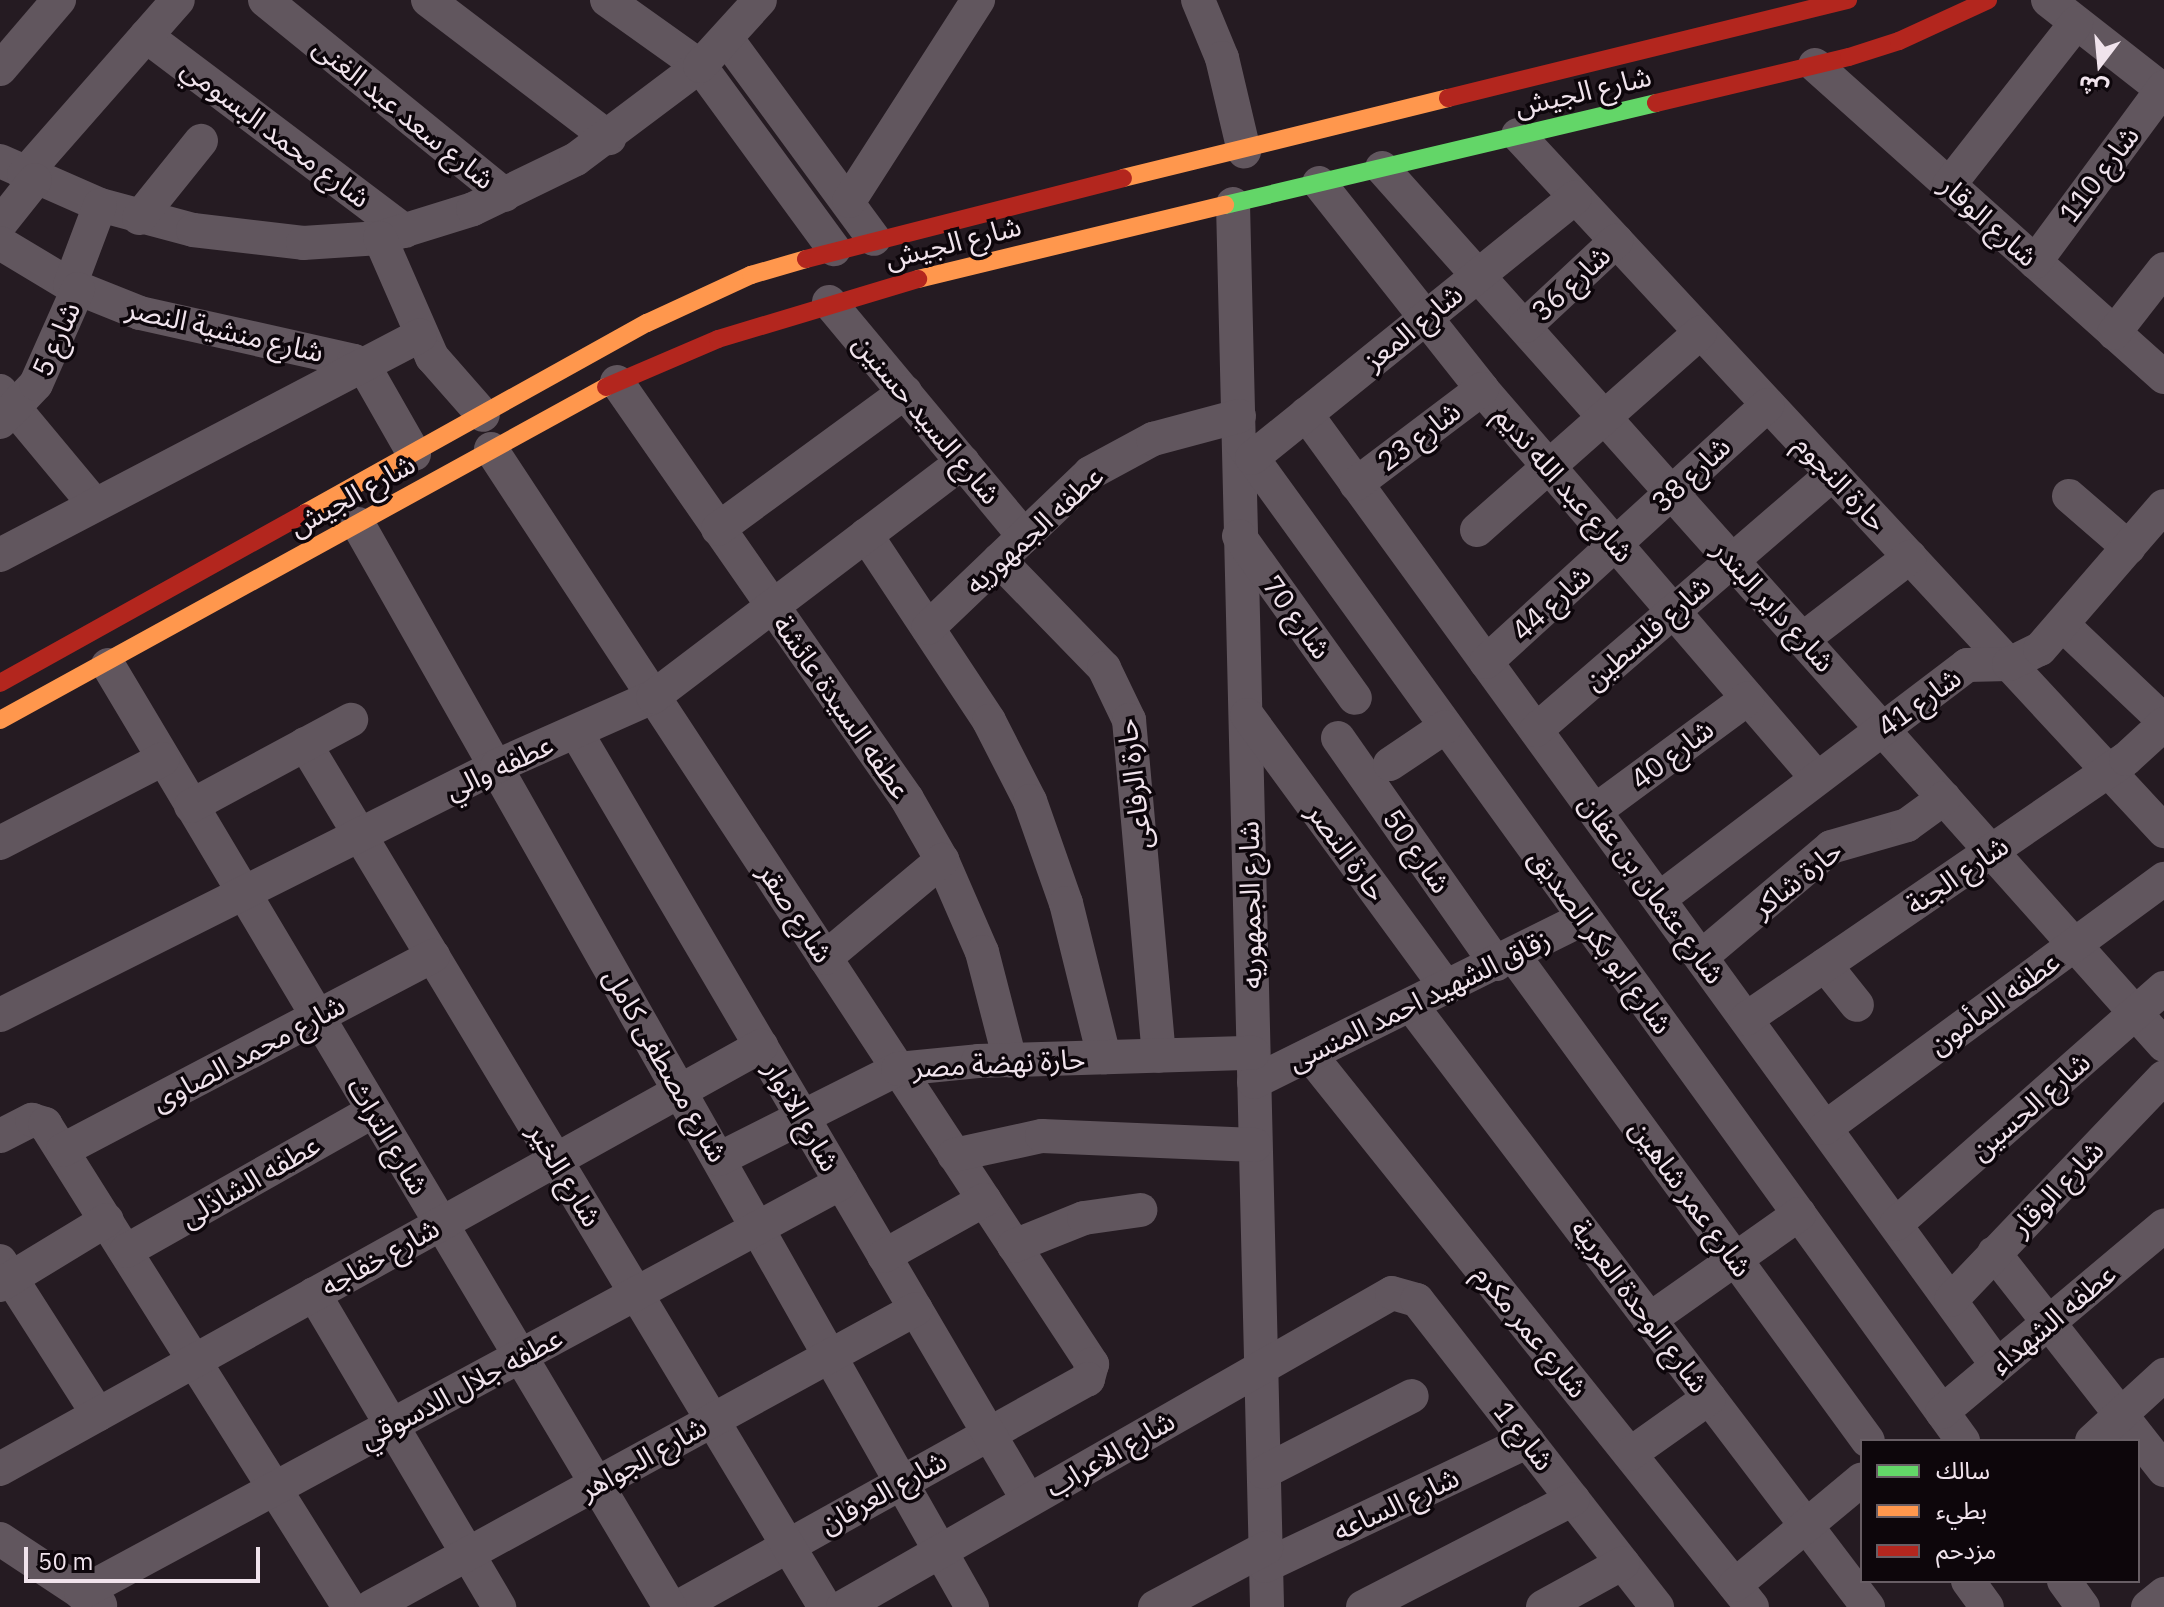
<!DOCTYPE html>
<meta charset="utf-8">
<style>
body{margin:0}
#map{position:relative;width:2164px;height:1607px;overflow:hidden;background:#251b22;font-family:"IBM Plex Sans","Noto Sans Arabic",sans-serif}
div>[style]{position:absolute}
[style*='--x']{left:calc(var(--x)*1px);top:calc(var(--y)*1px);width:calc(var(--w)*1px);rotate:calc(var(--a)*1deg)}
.street>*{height:34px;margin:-17px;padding:0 17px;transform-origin:17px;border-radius:17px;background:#61565e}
.fast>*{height:18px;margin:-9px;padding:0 9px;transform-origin:9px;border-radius:9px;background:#63d668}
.slow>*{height:18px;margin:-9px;padding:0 9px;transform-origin:9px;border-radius:9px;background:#ff974d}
.jam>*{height:18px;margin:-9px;padding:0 9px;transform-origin:9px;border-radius:9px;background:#b3261e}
span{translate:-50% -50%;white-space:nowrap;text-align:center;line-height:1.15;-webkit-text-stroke:7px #0d060b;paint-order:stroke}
.street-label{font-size:28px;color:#f0e3ec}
.legend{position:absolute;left:1860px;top:1439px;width:280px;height:144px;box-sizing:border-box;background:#0d060b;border:2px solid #685e65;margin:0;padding:10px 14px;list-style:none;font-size:24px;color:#f0e3ec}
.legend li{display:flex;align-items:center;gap:16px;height:40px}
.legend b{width:40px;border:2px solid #685e65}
.north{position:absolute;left:2060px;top:24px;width:80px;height:80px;-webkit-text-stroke:6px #0d060b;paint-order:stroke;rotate:196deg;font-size:22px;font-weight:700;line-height:32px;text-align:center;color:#f0e3ec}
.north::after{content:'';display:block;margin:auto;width:28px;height:36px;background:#f0e3ec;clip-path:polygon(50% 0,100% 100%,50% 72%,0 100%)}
.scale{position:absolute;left:24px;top:1547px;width:236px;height:36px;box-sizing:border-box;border:4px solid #f0e3ec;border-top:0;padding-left:10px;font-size:24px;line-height:28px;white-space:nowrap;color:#f0e3ec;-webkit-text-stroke:6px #0d060b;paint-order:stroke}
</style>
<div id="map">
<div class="street">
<i style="--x:265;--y:0;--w:309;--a:39.1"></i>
<i style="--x:428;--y:0;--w:228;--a:37.3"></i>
<i style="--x:607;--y:0;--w:114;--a:35.4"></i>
<i style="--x:700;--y:66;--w:227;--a:53.8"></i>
<i style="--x:1198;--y:0;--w:63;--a:67.5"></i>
<i style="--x:1222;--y:58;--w:96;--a:76.7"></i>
<i style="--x:2048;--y:0;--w:147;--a:38.1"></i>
<i style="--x:146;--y:36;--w:324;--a:37"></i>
<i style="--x:727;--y:39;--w:248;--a:53.7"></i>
<i style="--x:1815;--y:65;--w:468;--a:41.8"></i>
<i style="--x:0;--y:69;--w:91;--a:-49.5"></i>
<i style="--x:1518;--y:135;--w:950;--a:47.13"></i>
<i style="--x:0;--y:161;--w:109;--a:23.7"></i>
<i style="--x:100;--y:205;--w:96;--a:15"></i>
<i style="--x:193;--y:230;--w:111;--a:6.7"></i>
<i style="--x:303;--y:243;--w:77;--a:-3.7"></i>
<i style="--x:380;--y:238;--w:97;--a:-17.3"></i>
<i style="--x:473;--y:209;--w:114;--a:-25.9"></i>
<i style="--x:576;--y:159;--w:155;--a:-36.9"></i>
<i style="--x:700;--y:66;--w:89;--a:-47.7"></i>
<i style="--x:1382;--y:168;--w:1175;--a:48.28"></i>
<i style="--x:24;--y:175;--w:233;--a:-48.7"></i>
<i style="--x:1319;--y:183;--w:263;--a:51.6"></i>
<i style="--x:1482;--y:389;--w:513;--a:49.27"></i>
<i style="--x:1949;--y:185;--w:206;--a:-51.9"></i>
<i style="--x:849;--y:201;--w:239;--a:-57.3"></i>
<i style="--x:1233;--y:204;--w:1403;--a:88.61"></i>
<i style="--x:139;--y:218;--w:99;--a:-51.2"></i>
<i style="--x:0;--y:224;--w:56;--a:-51.5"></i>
<i style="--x:380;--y:238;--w:130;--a:66.4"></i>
<i style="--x:432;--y:357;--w:77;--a:48.7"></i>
<i style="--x:0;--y:243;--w:82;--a:31"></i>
<i style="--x:70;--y:285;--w:75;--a:21.8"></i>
<i style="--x:140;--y:313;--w:219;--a:12.6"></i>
<i style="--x:354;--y:361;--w:21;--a:43"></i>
<i style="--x:369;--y:375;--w:91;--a:60.3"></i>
<i style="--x:2035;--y:262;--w:217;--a:-53.6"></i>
<i style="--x:70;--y:285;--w:85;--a:-69.4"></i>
<i style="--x:829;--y:302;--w:305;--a:50.2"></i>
<i style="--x:1525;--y:326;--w:125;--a:-43"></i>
<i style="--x:2114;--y:333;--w:81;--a:-52"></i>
<i style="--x:617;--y:382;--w:508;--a:55.18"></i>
<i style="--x:907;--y:799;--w:70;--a:60.2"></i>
<i style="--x:942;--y:860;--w:100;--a:66.5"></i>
<i style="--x:982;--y:952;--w:112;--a:75.5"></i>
<i style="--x:0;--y:391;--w:148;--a:50.2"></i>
<i style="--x:1306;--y:414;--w:1176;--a:54"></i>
<i style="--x:0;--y:422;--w:52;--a:-46.5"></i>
<i style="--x:36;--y:384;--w:104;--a:-66.1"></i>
<i style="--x:1240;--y:441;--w:1234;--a:54.13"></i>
<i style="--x:491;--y:449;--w:1095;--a:56.7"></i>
<i style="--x:1092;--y:1364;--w:16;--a:105"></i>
<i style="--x:1088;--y:1379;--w:468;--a:150.9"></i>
<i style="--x:1252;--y:458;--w:415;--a:-38.9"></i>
<i style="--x:1356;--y:484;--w:158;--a:-37"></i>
<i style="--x:2069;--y:496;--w:79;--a:40.9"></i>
<i style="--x:358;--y:524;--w:1245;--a:60.45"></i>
<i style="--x:718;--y:529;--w:232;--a:-36.2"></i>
<i style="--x:1477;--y:530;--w:298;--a:-41.5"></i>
<i style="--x:866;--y:535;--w:223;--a:56.5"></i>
<i style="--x:989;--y:721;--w:90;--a:62.9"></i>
<i style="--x:1030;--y:801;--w:108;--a:70.6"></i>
<i style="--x:1066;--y:903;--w:159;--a:76.1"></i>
<i style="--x:1239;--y:536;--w:199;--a:54.4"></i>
<i style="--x:0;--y:555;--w:474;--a:-27.6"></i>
<i style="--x:999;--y:560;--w:151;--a:45.8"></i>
<i style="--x:1104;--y:668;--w:58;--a:64.3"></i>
<i style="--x:1129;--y:720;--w:337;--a:84.9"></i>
<i style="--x:2064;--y:626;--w:138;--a:43.5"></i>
<i style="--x:928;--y:628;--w:224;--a:-43.7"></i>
<i style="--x:1090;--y:473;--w:72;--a:-28.4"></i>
<i style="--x:1153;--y:439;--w:89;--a:-15"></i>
<i style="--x:1803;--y:639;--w:135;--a:-37.5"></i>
<i style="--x:1486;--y:662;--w:381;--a:-42.4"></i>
<i style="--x:108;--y:665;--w:1097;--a:59.18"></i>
<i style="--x:1247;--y:715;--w:338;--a:53.8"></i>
<i style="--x:1536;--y:730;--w:392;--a:-40.8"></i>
<i style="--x:576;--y:732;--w:891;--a:59.52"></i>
<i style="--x:1338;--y:738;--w:276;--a:55"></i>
<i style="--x:305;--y:744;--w:1008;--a:58.93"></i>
<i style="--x:1390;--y:764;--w:66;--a:-33.9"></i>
<i style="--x:191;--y:806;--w:182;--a:-28.3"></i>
<i style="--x:1595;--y:811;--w:190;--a:-36.4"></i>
<i style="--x:0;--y:843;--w:183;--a:-27.3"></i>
<i style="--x:1659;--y:899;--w:387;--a:-37.2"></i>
<i style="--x:1967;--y:665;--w:42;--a:-1.4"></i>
<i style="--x:2009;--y:664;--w:34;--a:-26"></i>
<i style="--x:2040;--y:649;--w:189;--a:-49.1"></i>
<i style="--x:1514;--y:956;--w:600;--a:53.87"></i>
<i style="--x:1701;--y:957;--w:170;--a:-40.2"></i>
<i style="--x:1831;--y:847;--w:79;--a:-16.1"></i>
<i style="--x:1907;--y:825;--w:46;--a:-36.1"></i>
<i style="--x:825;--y:958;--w:153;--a:-39.9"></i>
<i style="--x:1825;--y:965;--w:51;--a:51.3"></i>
<i style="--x:1411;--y:1005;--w:756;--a:52.8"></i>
<i style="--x:0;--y:1015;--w:556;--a:-26.61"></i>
<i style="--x:497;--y:766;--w:171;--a:-23.9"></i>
<i style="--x:653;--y:697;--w:389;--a:-37.2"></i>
<i style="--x:1746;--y:1019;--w:460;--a:-34.4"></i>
<i style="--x:2126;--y:759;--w:52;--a:-42.6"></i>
<i style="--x:1310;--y:1055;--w:707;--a:51.31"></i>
<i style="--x:1254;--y:1082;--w:369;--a:-26.4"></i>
<i style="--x:1825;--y:1128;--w:421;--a:-36.3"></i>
<i style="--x:0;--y:1136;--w:36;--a:-27"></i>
<i style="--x:32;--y:1120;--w:14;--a:17"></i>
<i style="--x:45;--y:1124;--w:571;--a:57.81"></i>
<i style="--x:63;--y:1150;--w:418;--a:-27.7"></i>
<i style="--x:954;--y:1155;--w:90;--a:-12.2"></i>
<i style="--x:1042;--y:1136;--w:213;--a:2.4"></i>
<i style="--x:719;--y:1159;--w:200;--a:-26.7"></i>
<i style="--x:898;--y:1069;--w:80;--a:-5.7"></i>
<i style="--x:978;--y:1061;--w:275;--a:-1.7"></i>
<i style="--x:1896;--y:1224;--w:357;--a:-41.4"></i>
<i style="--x:1014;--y:1246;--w:75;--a:-21.8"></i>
<i style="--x:1084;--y:1218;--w:57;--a:-8.1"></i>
<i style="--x:126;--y:1251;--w:284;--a:-29.5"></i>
<i style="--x:1994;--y:1253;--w:276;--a:51.9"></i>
<i style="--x:884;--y:1256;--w:115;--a:-29.2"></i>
<i style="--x:0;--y:1261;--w:182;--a:57.4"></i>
<i style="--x:0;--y:1285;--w:125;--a:-31.3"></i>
<i style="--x:314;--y:1294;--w:364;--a:59.4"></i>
<i style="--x:1951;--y:1300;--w:308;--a:-46.3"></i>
<i style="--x:1649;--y:1320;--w:184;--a:-35.2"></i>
<i style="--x:1942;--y:1412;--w:290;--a:-40"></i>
<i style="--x:2092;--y:1441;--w:98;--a:-42.5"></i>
<i style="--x:1630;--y:1454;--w:97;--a:-35.3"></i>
<i style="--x:0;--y:1469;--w:871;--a:-29.07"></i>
<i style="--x:1264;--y:1472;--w:166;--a:-27.2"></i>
<i style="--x:0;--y:1539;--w:120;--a:33.4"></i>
<i style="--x:1265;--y:1566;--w:291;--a:-25.4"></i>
<i style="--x:1968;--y:1581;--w:32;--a:54"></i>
<i style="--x:2064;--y:1581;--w:32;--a:54"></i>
<i style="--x:1735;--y:1585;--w:165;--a:-39.8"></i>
<i style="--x:81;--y:1593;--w:864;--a:-28.35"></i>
<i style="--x:371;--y:1607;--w:621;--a:-28.67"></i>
<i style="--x:843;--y:1607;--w:632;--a:-29.77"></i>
<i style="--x:1392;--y:1293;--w:26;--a:16"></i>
<i style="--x:1417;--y:1300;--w:390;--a:52"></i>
<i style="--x:1155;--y:1607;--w:126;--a:-28"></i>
<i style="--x:1363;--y:1607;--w:236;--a:-27.2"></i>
<i style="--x:1543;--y:1607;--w:91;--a:-28.8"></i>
<i style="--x:2148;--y:1607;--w:21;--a:-39"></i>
</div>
<div class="fast">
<i style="--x:1225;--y:205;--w:443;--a:-13.3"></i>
</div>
<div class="slow">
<i style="--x:1123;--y:178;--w:335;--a:-13.8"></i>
<i style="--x:918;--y:279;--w:316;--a:-13.6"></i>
<i style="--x:305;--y:513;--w:391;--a:-29.1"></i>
<i style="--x:647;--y:323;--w:115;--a:-24.8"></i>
<i style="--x:751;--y:275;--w:57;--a:-16.2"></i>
<i style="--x:0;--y:720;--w:691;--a:-28.79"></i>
</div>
<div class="jam">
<i style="--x:1448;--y:98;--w:412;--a:-13.8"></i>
<i style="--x:1656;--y:103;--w:198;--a:-13.4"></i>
<i style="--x:1849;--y:57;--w:52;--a:-17.7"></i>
<i style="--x:1899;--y:41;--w:98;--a:-24.7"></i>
<i style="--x:806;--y:259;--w:327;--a:-14.3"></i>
<i style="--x:606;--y:387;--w:122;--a:-23.2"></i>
<i style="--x:718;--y:339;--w:209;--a:-16.7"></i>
<i style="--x:0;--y:683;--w:349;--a:-29.1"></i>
</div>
<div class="street-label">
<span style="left:1583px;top:91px;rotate:-13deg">شارع الجيش</span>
<span style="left:404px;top:113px;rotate:39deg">شارع سعد عبد الغنى</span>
<span style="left:276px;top:133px;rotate:37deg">شارع محمد البسومي</span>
<span style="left:2099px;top:174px;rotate:-53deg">شارع 110</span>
<span style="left:1989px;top:221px;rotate:42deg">شارع الوقار</span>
<span style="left:953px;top:242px;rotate:-14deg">شارع الجيش</span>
<span style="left:1571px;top:283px;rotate:-43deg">شارع 36</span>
<span style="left:1413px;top:327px;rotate:-39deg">شارع المعز</span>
<span style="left:225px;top:330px;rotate:13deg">شارع منشية النصر</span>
<span style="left:56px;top:339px;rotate:-66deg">شارع 5</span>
<span style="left:927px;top:419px;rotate:50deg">شارع السيد حسنين</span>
<span style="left:1419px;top:436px;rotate:-37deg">شارع 23</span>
<span style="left:1691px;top:474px;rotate:-43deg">شارع 38</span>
<span style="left:1841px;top:483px;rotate:47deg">حارة النجوم</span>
<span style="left:1564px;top:484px;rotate:49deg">شارع عبد الله نديم</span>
<span style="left:352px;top:495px;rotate:-29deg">شارع الجيش</span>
<span style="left:1034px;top:530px;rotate:-42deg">عطفه الجمهوريه</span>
<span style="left:1551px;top:603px;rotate:-42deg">شارع 44</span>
<span style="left:1774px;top:606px;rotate:48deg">شارع داير البندر</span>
<span style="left:1297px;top:617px;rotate:54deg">شارع 70</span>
<span style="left:1647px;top:633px;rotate:-41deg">شارع فلسطين</span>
<span style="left:1919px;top:702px;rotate:-36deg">شارع 41</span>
<span style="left:842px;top:707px;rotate:55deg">عطفه السيدة عائشة</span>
<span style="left:1672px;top:754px;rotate:-37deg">شارع 40</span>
<span style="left:499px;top:767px;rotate:-25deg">عطفه والي</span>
<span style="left:1134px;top:784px;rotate:-97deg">حارة الرفاعى</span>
<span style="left:1417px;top:851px;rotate:55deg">شارع 50</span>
<span style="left:1347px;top:852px;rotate:54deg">حارة النصر</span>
<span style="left:1957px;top:875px;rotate:-34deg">شارع الجنة</span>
<span style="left:1797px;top:879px;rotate:-38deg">حارة شاكر</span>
<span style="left:1652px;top:889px;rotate:54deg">شارع عثمان بن عفان</span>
<span style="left:1250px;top:905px;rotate:-91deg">شارع الجمهوريه</span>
<span style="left:796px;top:913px;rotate:57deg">شارع صقر</span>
<span style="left:1601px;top:941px;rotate:54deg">شارع ابو بكر الصديق</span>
<span style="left:1419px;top:1000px;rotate:-26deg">زقاق الشهيد احمد المنسى</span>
<span style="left:1994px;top:1003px;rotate:-36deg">عطفه المأمون</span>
<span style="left:248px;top:1053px;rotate:-28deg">شارع محمد الصاوى</span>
<span style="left:999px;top:1063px;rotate:-3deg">حارة نهضة مصر</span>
<span style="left:666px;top:1065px;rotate:60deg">شارع مصطفى كامل</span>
<span style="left:2030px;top:1106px;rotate:-41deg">شارع الحسين</span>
<span style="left:802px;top:1116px;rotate:60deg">شارع الانوار</span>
<span style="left:388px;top:1136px;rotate:59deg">شارع التراث</span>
<span style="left:565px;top:1175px;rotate:59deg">شارع الخير</span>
<span style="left:250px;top:1181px;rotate:-30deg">عطفه الشاذلى</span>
<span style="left:2057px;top:1188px;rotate:-46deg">شارع الوقار</span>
<span style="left:1691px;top:1198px;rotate:54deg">شارع عمر شاهين</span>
<span style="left:380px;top:1257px;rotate:-29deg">شارع خفاجه</span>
<span style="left:1640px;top:1306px;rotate:53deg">شارع الوحدة العربية</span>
<span style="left:2053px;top:1319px;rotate:-40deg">عطفه الشهداء</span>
<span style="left:1531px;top:1331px;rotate:51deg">شارع عمر مكرم</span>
<span style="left:461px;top:1388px;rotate:-28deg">عطفه جلال الدسوقي</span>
<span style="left:1524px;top:1436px;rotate:52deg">شارع 1</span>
<span style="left:1110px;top:1454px;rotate:-30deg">شارع الاعراب</span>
<span style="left:643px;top:1458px;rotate:-29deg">شارع الجواهر</span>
<span style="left:883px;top:1492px;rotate:-29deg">شارع العرفان</span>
<span style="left:1396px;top:1504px;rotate:-25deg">شارع الساعه</span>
</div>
<ul class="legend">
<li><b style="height:10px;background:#63d668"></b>سالك</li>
<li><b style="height:10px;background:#ff974d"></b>بطيء</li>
<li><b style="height:10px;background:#b3261e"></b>مزدحم</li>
</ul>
<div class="north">ش</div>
<div class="scale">50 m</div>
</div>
